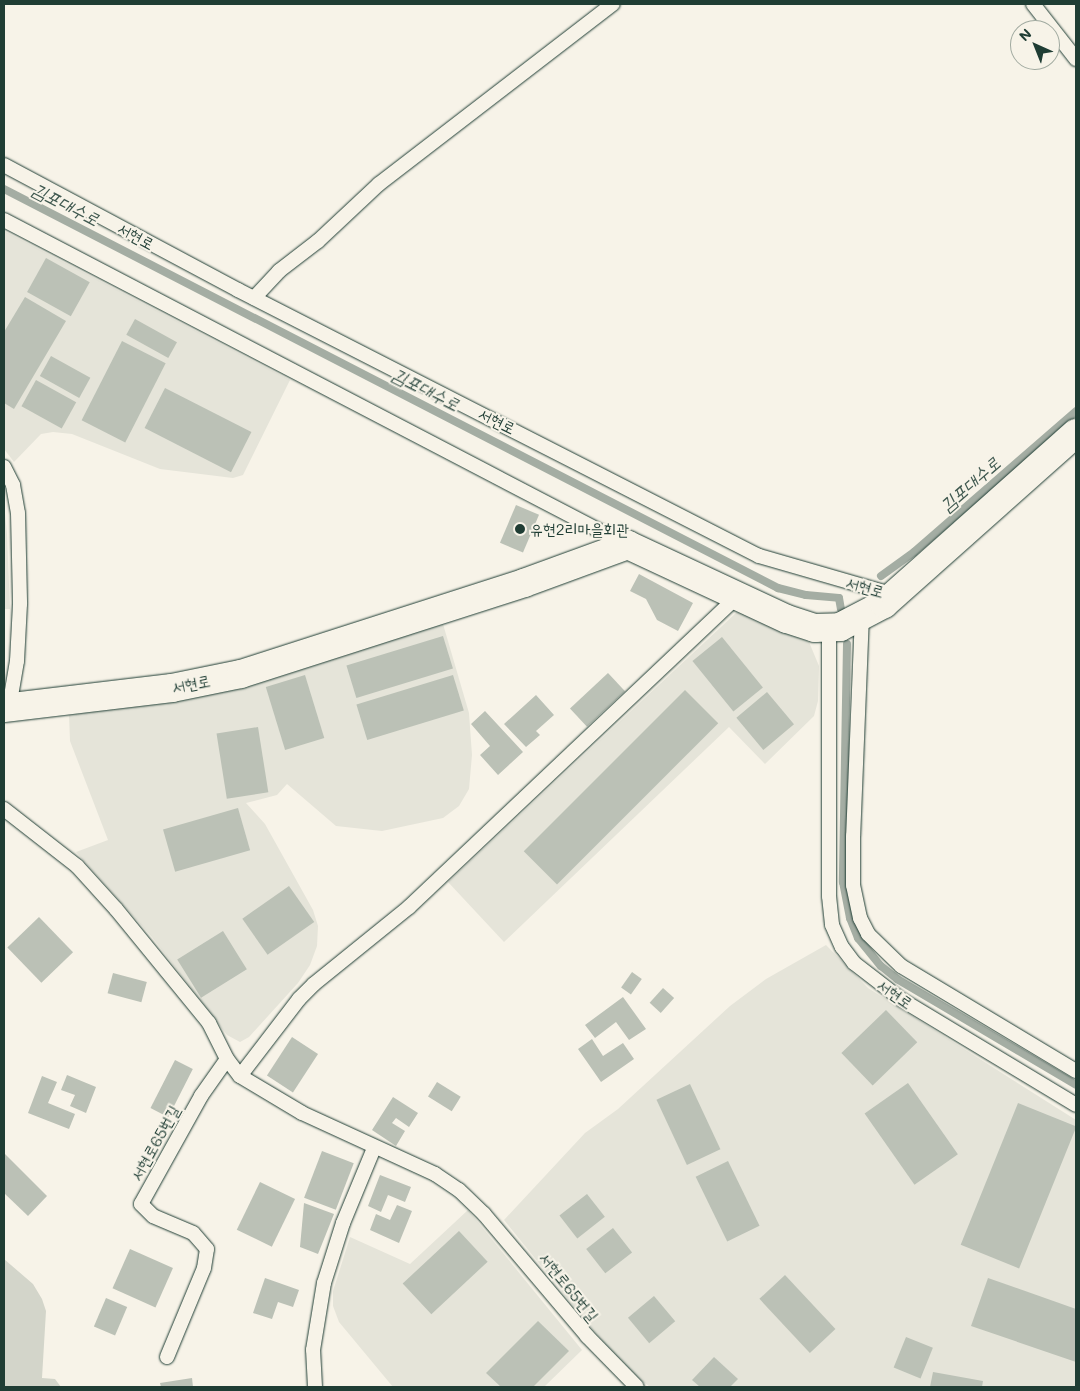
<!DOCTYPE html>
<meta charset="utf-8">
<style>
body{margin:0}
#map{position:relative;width:1080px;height:1391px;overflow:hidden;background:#f7f3e8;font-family:Mali,"Poor Story",sans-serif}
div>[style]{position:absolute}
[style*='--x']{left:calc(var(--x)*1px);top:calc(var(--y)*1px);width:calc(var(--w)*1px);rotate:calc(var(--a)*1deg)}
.built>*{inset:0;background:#e5e4d9}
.green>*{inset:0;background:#d3d5ca}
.stream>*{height:8px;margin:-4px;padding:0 4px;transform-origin:4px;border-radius:4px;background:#a4ada3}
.building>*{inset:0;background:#bbc1b6;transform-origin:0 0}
.roads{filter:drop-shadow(0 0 1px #1f3d34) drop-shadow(0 0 1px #1f3d34)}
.lane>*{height:14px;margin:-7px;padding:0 7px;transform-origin:7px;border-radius:7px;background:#f7f3e8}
.street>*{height:28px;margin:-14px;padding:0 14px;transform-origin:14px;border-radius:14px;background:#f7f3e8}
.dots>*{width:14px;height:14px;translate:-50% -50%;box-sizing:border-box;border:2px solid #f7f3e8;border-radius:50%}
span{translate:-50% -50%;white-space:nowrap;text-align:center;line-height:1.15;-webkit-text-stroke:4px #f7f3e8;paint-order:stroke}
.street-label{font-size:16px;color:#1f3d34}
.poi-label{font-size:16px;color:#1f3d34}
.left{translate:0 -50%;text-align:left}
.water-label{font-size:18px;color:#405950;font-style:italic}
.frame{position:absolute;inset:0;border:5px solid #1f3d34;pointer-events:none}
.north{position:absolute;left:1010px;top:20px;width:50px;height:50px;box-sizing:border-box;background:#f7f3e8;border:1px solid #a1aaa0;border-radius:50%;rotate:316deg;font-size:14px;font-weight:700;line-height:20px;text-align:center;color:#1f3d34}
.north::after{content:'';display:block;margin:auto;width:18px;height:22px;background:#1f3d34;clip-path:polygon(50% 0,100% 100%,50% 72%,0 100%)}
</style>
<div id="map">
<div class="built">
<i style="clip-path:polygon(4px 231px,290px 380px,243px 475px,233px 478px,160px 469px,72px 434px,53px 432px,41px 434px,14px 462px,4px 449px)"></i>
<i style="clip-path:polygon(4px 503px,7px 534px,10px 609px,4px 609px)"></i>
<i style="clip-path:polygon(737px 612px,759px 617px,809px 642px,819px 666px,818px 701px,814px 716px,765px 764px,729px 727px,504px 942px,448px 882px)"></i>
<i style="clip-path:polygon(443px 624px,469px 713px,472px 755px,469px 789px,459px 806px,443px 818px,382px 831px,336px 826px,287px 784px,277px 795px,246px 803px,265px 824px,313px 910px,318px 926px,317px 946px,310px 965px,298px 983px,249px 1037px,240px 1042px,227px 1035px,152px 937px,76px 852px,108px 840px,70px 741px,69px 715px,219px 691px)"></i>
<i style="clip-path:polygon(826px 945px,868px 988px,1076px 1120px,1076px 1387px,650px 1387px,625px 1367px,594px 1331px,504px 1220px,585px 1133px,618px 1109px,730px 1006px,766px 979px)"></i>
<i style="clip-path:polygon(468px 1210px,582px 1350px,544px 1387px,393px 1387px,339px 1322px,333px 1306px,333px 1291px,350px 1237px,410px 1264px)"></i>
</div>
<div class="green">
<i style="clip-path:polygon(4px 1259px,33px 1284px,42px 1299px,46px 1311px,42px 1378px,55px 1379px,61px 1387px,4px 1387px)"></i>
</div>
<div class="stream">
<i style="--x:4;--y:189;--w:871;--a:27.27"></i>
<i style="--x:778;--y:588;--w:29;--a:14"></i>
<i style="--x:806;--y:595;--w:33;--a:5"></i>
<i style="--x:839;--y:598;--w:11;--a:80"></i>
<i style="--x:881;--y:576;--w:41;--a:-36"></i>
<i style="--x:914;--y:552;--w:215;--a:-41"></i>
<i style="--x:847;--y:644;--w:238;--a:91"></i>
<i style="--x:843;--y:882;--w:37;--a:79"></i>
<i style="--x:850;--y:918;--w:22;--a:68"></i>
<i style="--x:858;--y:938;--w:36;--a:51"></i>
<i style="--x:881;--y:966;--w:21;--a:39"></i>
<i style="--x:897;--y:979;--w:208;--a:30.6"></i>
</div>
<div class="building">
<i style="left:46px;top:258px;width:50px;height:39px;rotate:29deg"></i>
<i style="clip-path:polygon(25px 297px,66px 321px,14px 409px,4px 403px,4px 332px)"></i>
<i style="left:135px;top:319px;width:48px;height:18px;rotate:29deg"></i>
<i style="left:122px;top:341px;width:49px;height:89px;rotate:27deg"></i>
<i style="left:51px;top:356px;width:45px;height:23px;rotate:29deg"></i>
<i style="left:36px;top:380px;width:46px;height:30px;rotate:29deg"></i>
<i style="left:165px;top:388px;width:97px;height:45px;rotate:27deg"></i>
<i style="left:516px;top:505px;width:25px;height:41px;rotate:23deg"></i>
<i style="clip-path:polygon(639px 574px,693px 603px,678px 631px,657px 620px,646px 599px,630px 591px)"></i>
<i style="left:443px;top:636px;width:34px;height:101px;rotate:73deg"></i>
<i style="left:722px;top:637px;width:65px;height:38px;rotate:51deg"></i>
<i style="left:608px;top:673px;width:25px;height:52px;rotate:47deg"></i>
<i style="left:305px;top:675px;width:66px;height:41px;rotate:73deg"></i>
<i style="left:453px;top:675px;width:37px;height:101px;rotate:73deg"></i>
<i style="left:685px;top:690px;width:47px;height:228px;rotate:45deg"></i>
<i style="left:767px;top:692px;width:42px;height:40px;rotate:50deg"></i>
<i style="clip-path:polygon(536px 695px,554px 715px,536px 731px,540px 735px,526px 747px,504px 724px)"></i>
<i style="clip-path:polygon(485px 711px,523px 752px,498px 775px,480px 755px,490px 746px,471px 724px)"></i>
<i style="left:258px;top:727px;width:66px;height:42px;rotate:81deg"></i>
<i style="left:238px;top:808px;width:44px;height:78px;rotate:74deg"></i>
<i style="left:289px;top:886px;width:44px;height:57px;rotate:55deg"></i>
<i style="left:39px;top:917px;width:49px;height:44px;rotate:46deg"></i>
<i style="left:223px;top:931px;width:45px;height:54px;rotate:58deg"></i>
<i style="left:632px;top:972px;width:12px;height:19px;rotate:35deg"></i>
<i style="left:113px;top:973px;width:35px;height:21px;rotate:15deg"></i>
<i style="left:663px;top:988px;width:15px;height:20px;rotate:42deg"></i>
<i style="clip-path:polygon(623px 997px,646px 1029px,629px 1040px,616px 1022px,595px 1038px,585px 1025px)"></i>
<i style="left:886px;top:1010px;width:45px;height:62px;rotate:46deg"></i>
<i style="left:292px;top:1037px;width:31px;height:46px;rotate:33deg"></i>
<i style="clip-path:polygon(592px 1039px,603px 1056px,623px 1043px,634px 1059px,601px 1082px,578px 1049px)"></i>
<i style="left:175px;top:1060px;width:20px;height:54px;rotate:27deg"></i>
<i style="clip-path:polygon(67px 1075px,96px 1087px,86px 1113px,70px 1106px,75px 1095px,61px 1090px)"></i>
<i style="clip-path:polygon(42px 1076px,57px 1082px,48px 1103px,75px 1114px,69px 1129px,28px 1113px)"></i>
<i style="left:437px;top:1082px;width:28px;height:17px;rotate:32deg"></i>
<i style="left:908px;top:1083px;width:87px;height:53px;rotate:55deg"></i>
<i style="left:690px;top:1084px;width:72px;height:37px;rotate:65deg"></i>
<i style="clip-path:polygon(393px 1097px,418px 1113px,409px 1127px,396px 1118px,392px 1123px,405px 1131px,396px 1146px,372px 1130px)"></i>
<i style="left:1018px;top:1103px;width:63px;height:153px;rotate:22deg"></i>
<i style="left:322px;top:1151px;width:34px;height:50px;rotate:21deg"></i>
<i style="clip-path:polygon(4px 1153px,47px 1196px,28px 1216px,4px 1193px)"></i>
<i style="left:728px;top:1161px;width:72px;height:36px;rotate:64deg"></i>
<i style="clip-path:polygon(380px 1175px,411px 1187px,405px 1202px,388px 1195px,381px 1212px,368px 1206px)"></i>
<i style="left:260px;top:1182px;width:39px;height:53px;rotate:26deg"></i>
<i style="left:587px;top:1194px;width:29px;height:35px;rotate:52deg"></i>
<i style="clip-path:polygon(304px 1203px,334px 1214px,318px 1254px,300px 1247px)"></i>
<i style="clip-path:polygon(397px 1205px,412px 1211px,399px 1243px,370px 1230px,376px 1214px,390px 1220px)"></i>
<i style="left:613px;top:1228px;width:31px;height:34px;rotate:52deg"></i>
<i style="left:459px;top:1231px;width:42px;height:77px;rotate:47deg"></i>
<i style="left:130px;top:1249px;width:47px;height:43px;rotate:24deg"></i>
<i style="left:785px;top:1275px;width:74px;height:35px;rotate:47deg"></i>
<i style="clip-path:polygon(265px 1278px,299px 1290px,293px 1307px,278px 1302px,272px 1319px,253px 1313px)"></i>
<i style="clip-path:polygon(988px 1278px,1076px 1309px,1076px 1362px,971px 1326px)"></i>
<i style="left:654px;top:1296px;width:33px;height:34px;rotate:50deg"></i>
<i style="left:106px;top:1298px;width:23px;height:31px;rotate:23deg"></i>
<i style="clip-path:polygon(538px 1321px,569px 1351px,533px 1387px,501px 1387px,486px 1373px)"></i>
<i style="left:906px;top:1337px;width:29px;height:33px;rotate:22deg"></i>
<i style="clip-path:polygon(714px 1357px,738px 1379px,730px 1387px,700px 1387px,692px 1380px)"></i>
<i style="clip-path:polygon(933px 1372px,983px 1381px,982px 1387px,930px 1387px)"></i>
<i style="clip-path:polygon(192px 1378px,193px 1387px,161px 1387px,160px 1383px)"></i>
</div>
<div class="roads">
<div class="lane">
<i style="--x:1033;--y:4;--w:70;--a:52"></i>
<i style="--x:4;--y:165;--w:265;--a:28.1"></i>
<i style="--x:238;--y:290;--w:585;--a:27.05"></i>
<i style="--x:759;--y:556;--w:141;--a:16.1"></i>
<i style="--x:4;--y:220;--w:703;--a:27.55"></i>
<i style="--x:254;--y:298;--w:37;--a:-47"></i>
<i style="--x:279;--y:271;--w:49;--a:-37.6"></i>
<i style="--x:318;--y:241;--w:83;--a:-43.1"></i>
<i style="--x:379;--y:184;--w:295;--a:-37.6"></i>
<i style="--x:4;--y:467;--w:20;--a:63"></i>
<i style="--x:13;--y:485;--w:28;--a:80"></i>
<i style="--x:18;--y:513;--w:91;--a:88.7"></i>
<i style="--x:20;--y:604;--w:57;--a:93"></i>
<i style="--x:17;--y:661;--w:48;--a:99.7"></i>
<i style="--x:862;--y:615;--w:221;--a:92.3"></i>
<i style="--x:853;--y:836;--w:49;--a:90"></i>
<i style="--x:853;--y:885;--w:34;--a:78"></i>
<i style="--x:860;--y:918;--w:18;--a:63"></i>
<i style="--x:868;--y:934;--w:46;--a:44.1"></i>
<i style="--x:901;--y:966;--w:204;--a:31"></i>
<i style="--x:829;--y:628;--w:268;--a:90"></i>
<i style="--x:829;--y:896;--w:29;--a:84"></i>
<i style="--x:832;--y:925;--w:24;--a:66"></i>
<i style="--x:842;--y:947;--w:20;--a:53"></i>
<i style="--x:854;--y:963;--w:61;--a:37.6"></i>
<i style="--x:902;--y:1000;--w:203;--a:31.1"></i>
<i style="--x:4;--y:809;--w:93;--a:38"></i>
<i style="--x:77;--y:866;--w:58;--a:47.8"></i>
<i style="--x:116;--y:909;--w:147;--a:50.8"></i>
<i style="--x:209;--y:1023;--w:40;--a:63.4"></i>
<i style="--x:227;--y:1059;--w:21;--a:53"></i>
<i style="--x:240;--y:1076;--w:72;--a:30.8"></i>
<i style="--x:302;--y:1113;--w:146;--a:24.6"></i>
<i style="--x:435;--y:1174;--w:29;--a:34"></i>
<i style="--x:459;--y:1190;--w:35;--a:44"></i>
<i style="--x:484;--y:1214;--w:160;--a:49.8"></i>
<i style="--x:587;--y:1336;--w:71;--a:45.6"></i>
<i style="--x:240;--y:1076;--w:97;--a:-52.5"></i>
<i style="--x:299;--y:999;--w:21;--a:-45"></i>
<i style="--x:314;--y:984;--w:122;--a:-39"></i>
<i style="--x:409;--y:907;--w:453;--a:-43.4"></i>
<i style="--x:167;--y:1357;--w:96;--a:-67.4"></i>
<i style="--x:204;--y:1268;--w:19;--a:-81"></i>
<i style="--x:207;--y:1249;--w:21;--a:-131"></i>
<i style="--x:193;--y:1233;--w:43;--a:-157"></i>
<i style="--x:153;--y:1216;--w:17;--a:-135"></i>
<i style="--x:141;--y:1204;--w:124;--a:-60.9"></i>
<i style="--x:201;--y:1096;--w:45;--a:-54.9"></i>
<i style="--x:315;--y:1387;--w:37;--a:-93"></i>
<i style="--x:313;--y:1350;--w:68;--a:-80.7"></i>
<i style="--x:324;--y:1283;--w:63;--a:-72.4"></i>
<i style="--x:343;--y:1223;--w:81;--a:-67.5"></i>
</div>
<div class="street">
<i style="--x:4;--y:708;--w:169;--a:-6.8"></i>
<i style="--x:172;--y:688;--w:70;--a:-11.5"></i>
<i style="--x:241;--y:674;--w:297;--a:-17.8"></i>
<i style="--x:524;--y:583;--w:111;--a:-20.1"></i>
<i style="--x:628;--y:545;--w:175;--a:25"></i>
<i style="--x:787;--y:619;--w:29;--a:18"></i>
<i style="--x:815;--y:628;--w:25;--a:-2"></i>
<i style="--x:840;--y:627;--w:50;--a:-27.6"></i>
<i style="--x:884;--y:604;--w:257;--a:-41.7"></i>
</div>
</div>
<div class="dots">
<i style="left:520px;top:529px;background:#1f3d34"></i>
</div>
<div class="street-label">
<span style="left:136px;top:236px;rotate:28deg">서현로</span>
<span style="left:497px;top:421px;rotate:26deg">서현로</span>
<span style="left:865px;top:587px;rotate:16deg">서현로</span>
<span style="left:191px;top:684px;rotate:-11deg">서현로</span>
<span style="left:895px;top:994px;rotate:35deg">서현로</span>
<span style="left:155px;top:1143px;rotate:-61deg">서현로65번길</span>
<span style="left:569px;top:1287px;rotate:51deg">서현로65번길</span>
</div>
<div class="poi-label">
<span class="left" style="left:530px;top:529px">유현2리마을회관</span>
</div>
<div class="water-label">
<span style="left:66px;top:204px;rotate:27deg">김포대수로</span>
<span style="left:426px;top:389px;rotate:27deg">김포대수로</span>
<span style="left:970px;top:484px;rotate:-41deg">김포대수로</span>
</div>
<div class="frame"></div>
<div class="north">N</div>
</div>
